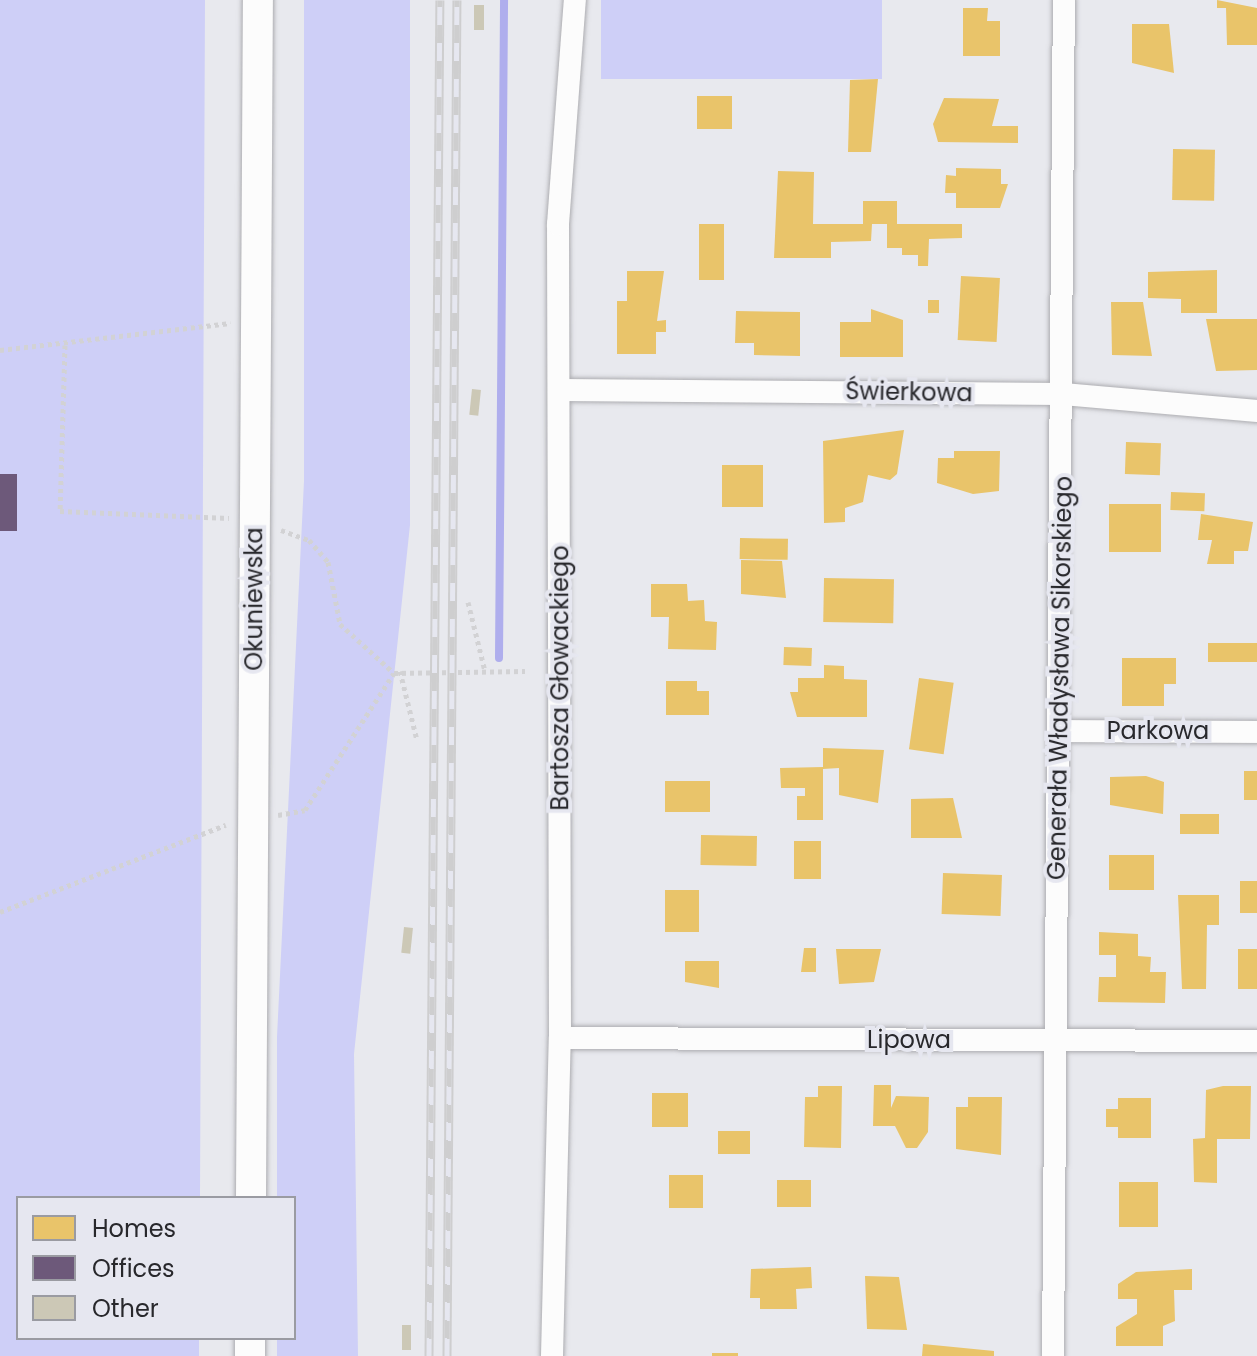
<!DOCTYPE html>
<meta charset="utf-8">
<style>
body{margin:0}
#map{position:relative;width:1257px;height:1356px;overflow:hidden;background:#e8e9ee;font-family:Poppins,sans-serif}
div>[style]{position:absolute}
[style*='--x']{left:calc(var(--x)*1px);top:calc(var(--y)*1px);width:calc(var(--w)*1px);rotate:calc(var(--a)*1deg)}
.green>*{inset:0;background:#cecff7;transform-origin:0 0}
.homes>*{inset:0;background:#e9c46a;transform-origin:0 0}
.offices>*{inset:0;background:#6d597a;transform-origin:0 0}
.stream>*{height:8px;margin:-4px;padding:0 4px;transform-origin:4px;border-radius:4px;background:#afaeed}
.building>*{inset:0;background:#ccc8b6;transform-origin:0 0}
.path>*{height:5px;margin-top:-2.5px;transform-origin:0;background:repeating-linear-gradient(90deg,#d2d2d4 0 4px,transparent 0 8px)}
.roads{filter:drop-shadow(0 0 2px #adadb1) drop-shadow(0 0 2px #adadb1)}
.street>*{height:22px;margin:-11px;padding:0 11px;transform-origin:11px;border-radius:11px;background:#fcfcfc}
.secondary>*{height:30px;margin:-15px;padding:0 15px;transform-origin:15px;border-radius:15px;background:#fcfcfc}
.rail>*{height:9px;margin-top:-4.5px;transform-origin:0;background:repeating-linear-gradient(90deg,#e6e7f0 0 18px,#cececf 0 36px);box-sizing:border-box;border-block:2px solid #cececf}
span{translate:-50% -50%;white-space:nowrap;text-align:center;line-height:1.15;-webkit-text-stroke:8px #e6e7f0;paint-order:stroke}
.street-label{font-size:24px;color:#28282c}
.legend{position:absolute;left:16px;top:1196px;width:280px;height:144px;box-sizing:border-box;background:#e6e7f0;border:2px solid #9a9ba2;margin:0;padding:10px 14px;list-style:none;font-size:24px;color:#28282c}
.legend li{display:flex;align-items:center;gap:16px;height:40px}
.legend b{width:40px;border:2px solid #9a9ba2}
</style>
<div id="map">
<div class="green">
<i style="clip-path:polygon(0 0,205px 0,200px 1198px,18px 1198px,18px 1338px,199px 1338px,199px 1356px,0 1356px)"></i>
<i style="clip-path:polygon(304px 0,410px 0,410px 525px,354px 1054px,358px 1356px,277px 1356px,277px 1338px,294px 1338px,294px 1198px,277px 1198px,277px 1037px,304px 481px)"></i>
<i style="left:601px;top:0;width:281px;height:79px"></i>
</div>
<div class="homes">
<i style="clip-path:polygon(1217px 0,1257px 8px,1257px 45px,1227px 45px,1226px 8px,1217px 8px)"></i>
<i style="clip-path:polygon(963px 8px,988px 8px,987px 21px,1000px 21px,1000px 56px,963px 56px)"></i>
<i style="clip-path:polygon(1132px 24px,1169px 24px,1174px 73px,1132px 63px)"></i>
<i style="clip-path:polygon(878px 79px,871px 152px,848px 152px,850px 80px)"></i>
<i style="left:732px;top:96px;width:33px;height:35px;rotate:90deg"></i>
<i style="clip-path:polygon(944px 98px,999px 99px,992px 126px,1018px 126px,1018px 143px,938px 142px,933px 124px)"></i>
<i style="left:1173px;top:149px;width:42px;height:51px;rotate:1deg"></i>
<i style="clip-path:polygon(956px 168px,1001px 169px,1001px 184px,1008px 184px,1000px 208px,956px 208px,956px 193px,945px 193px,946px 175px,956px 176px)"></i>
<i style="clip-path:polygon(778px 171px,814px 172px,813px 224px,863px 224px,863px 201px,897px 201px,897px 224px,962px 224px,962px 238px,929px 239px,928px 266px,918px 266px,918px 255px,902px 255px,902px 248px,887px 248px,887px 224px,872px 224px,871px 241px,831px 242px,831px 258px,774px 258px)"></i>
<i style="left:699px;top:224px;width:25px;height:56px"></i>
<i style="clip-path:polygon(1217px 270px,1217px 313px,1181px 313px,1181px 299px,1148px 298px,1148px 272px)"></i>
<i style="clip-path:polygon(627px 271px,664px 271px,657px 321px,666px 320px,666px 332px,656px 332px,656px 354px,617px 354px,617px 301px,627px 301px)"></i>
<i style="left:961px;top:276px;width:39px;height:64px;rotate:3deg"></i>
<i style="left:928px;top:300px;width:11px;height:13px"></i>
<i style="clip-path:polygon(1111px 302px,1143px 302px,1152px 356px,1112px 355px)"></i>
<i style="clip-path:polygon(871px 309px,903px 320px,903px 357px,840px 357px,840px 322px,871px 322px)"></i>
<i style="clip-path:polygon(736px 311px,800px 312px,800px 356px,754px 355px,754px 343px,735px 343px)"></i>
<i style="clip-path:polygon(1206px 319px,1257px 319px,1257px 370px,1216px 371px)"></i>
<i style="clip-path:polygon(904px 430px,897px 474px,890px 480px,868px 475px,863px 502px,845px 508px,845px 522px,824px 523px,823px 441px)"></i>
<i style="left:1126px;top:442px;width:35px;height:32px;rotate:2deg"></i>
<i style="clip-path:polygon(954px 451px,1000px 451px,999px 491px,973px 494px,937px 483px,938px 458px,954px 458px)"></i>
<i style="left:722px;top:465px;width:41px;height:42px"></i>
<i style="left:1171px;top:492px;width:34px;height:18px;rotate:2deg"></i>
<i style="left:1109px;top:504px;width:52px;height:48px"></i>
<i style="clip-path:polygon(1201px 514px,1253px 522px,1248px 551px,1234px 551px,1234px 564px,1207px 564px,1212px 540px,1198px 540px)"></i>
<i style="left:740px;top:538px;width:48px;height:21px;rotate:1deg"></i>
<i style="clip-path:polygon(741px 560px,782px 561px,786px 598px,741px 594px)"></i>
<i style="left:824px;top:578px;width:70px;height:44px;rotate:1deg"></i>
<i style="clip-path:polygon(651px 584px,687px 584px,688px 601px,704px 600px,705px 621px,717px 622px,716px 650px,668px 649px,669px 617px,651px 617px)"></i>
<i style="left:1208px;top:643px;width:49px;height:19px"></i>
<i style="left:784px;top:647px;width:28px;height:18px;rotate:2deg"></i>
<i style="clip-path:polygon(1122px 658px,1176px 658px,1176px 684px,1164px 684px,1164px 706px,1122px 706px)"></i>
<i style="clip-path:polygon(824px 665px,844px 666px,844px 679px,867px 680px,867px 717px,797px 717px,790px 692px,798px 692px,798px 678px,824px 678px)"></i>
<i style="left:919px;top:678px;width:35px;height:72px;rotate:8deg"></i>
<i style="clip-path:polygon(666px 681px,697px 681px,697px 691px,709px 691px,709px 715px,666px 715px)"></i>
<i style="clip-path:polygon(823px 748px,884px 750px,878px 803px,839px 795px,839px 768px,823px 769px,823px 820px,797px 820px,797px 796px,805px 796px,805px 788px,781px 788px,780px 768px,823px 767px)"></i>
<i style="left:1244px;top:771px;width:13px;height:29px"></i>
<i style="clip-path:polygon(1146px 776px,1164px 782px,1163px 814px,1110px 805px,1110px 777px)"></i>
<i style="left:665px;top:781px;width:45px;height:31px"></i>
<i style="clip-path:polygon(953px 798px,962px 838px,911px 838px,911px 799px)"></i>
<i style="left:1180px;top:814px;width:39px;height:20px"></i>
<i style="left:701px;top:835px;width:56px;height:30px;rotate:1deg"></i>
<i style="left:794px;top:841px;width:27px;height:38px"></i>
<i style="left:1109px;top:855px;width:45px;height:35px"></i>
<i style="left:943px;top:873px;width:59px;height:41px;rotate:2deg"></i>
<i style="left:1240px;top:881px;width:17px;height:32px"></i>
<i style="left:665px;top:890px;width:34px;height:42px"></i>
<i style="clip-path:polygon(1178px 895px,1219px 895px,1219px 925px,1207px 925px,1206px 989px,1182px 989px)"></i>
<i style="clip-path:polygon(1099px 932px,1138px 934px,1138px 956px,1151px 957px,1150px 972px,1166px 972px,1165px 1003px,1098px 1002px,1099px 977px,1116px 977px,1116px 955px,1099px 955px)"></i>
<i style="clip-path:polygon(804px 948px,816px 948px,816px 972px,801px 972px)"></i>
<i style="clip-path:polygon(836px 949px,881px 949px,874px 982px,839px 984px)"></i>
<i style="left:1257px;top:949px;width:40px;height:19px;rotate:90deg"></i>
<i style="clip-path:polygon(685px 961px,719px 961px,719px 988px,685px 982px)"></i>
<i style="clip-path:polygon(874px 1085px,891px 1085px,891px 1108px,896px 1096px,929px 1097px,928px 1132px,917px 1148px,906px 1148px,895px 1126px,873px 1126px)"></i>
<i style="clip-path:polygon(818px 1086px,842px 1086px,841px 1148px,804px 1147px,805px 1097px,818px 1097px)"></i>
<i style="clip-path:polygon(1223px 1086px,1251px 1086px,1250px 1139px,1217px 1139px,1217px 1183px,1194px 1182px,1193px 1139px,1205px 1138px,1206px 1090px)"></i>
<i style="left:652px;top:1093px;width:36px;height:34px"></i>
<i style="clip-path:polygon(968px 1097px,1002px 1097px,1001px 1155px,956px 1149px,956px 1107px,968px 1107px)"></i>
<i style="clip-path:polygon(1118px 1098px,1151px 1098px,1151px 1138px,1118px 1138px,1118px 1127px,1106px 1127px,1106px 1109px,1118px 1109px)"></i>
<i style="left:718px;top:1131px;width:32px;height:23px"></i>
<i style="left:669px;top:1175px;width:34px;height:33px"></i>
<i style="left:777px;top:1180px;width:34px;height:27px"></i>
<i style="left:1119px;top:1182px;width:39px;height:45px"></i>
<i style="clip-path:polygon(811px 1267px,812px 1288px,796px 1289px,797px 1309px,760px 1309px,760px 1298px,750px 1298px,751px 1269px)"></i>
<i style="clip-path:polygon(1192px 1269px,1192px 1290px,1174px 1290px,1175px 1321px,1163px 1326px,1163px 1346px,1116px 1346px,1116px 1327px,1137px 1314px,1137px 1299px,1118px 1299px,1118px 1284px,1136px 1272px)"></i>
<i style="clip-path:polygon(865px 1276px,899px 1277px,907px 1330px,867px 1329px)"></i>
<i style="clip-path:polygon(923px 1344px,994px 1351px,994px 1356px,922px 1356px)"></i>
<i style="left:712px;top:1353px;width:26px;height:3px"></i>
</div>
<div class="offices">
<i style="left:0;top:474px;width:17px;height:57px"></i>
</div>
<div class="stream">
<i style="--x:499;--y:658;--w:658;--a:-89.56"></i>
</div>
<div class="building">
<i style="left:474px;top:5px;width:10px;height:25px"></i>
<i style="left:472px;top:389px;width:9px;height:26px;rotate:6deg"></i>
<i style="left:404px;top:927px;width:9px;height:26px;rotate:6deg"></i>
<i style="left:402px;top:1325px;width:9px;height:25px"></i>
</div>
<div class="path">
<i style="--x:65;--y:345;--w:166;--a:91.7"></i>
<i style="--x:60;--y:511;--w:169;--a:2.4"></i>
<i style="--x:0;--y:350;--w:232;--a:-6.7"></i>
<i style="--x:281;--y:530;--w:30;--a:20"></i>
<i style="--x:309;--y:540;--w:29;--a:49"></i>
<i style="--x:328;--y:562;--w:63;--a:79"></i>
<i style="--x:340;--y:624;--w:73;--a:42.2"></i>
<i style="--x:468;--y:602;--w:71;--a:76.2"></i>
<i style="--x:400;--y:671;--w:71;--a:76.2"></i>
<i style="--x:278;--y:815;--w:27;--a:-10"></i>
<i style="--x:305;--y:810;--w:163;--a:-57"></i>
<i style="--x:394;--y:673;--w:131;--a:-0.9"></i>
<i style="--x:0;--y:912;--w:242;--a:-21.1"></i>
</div>
<div class="roads">
<div class="street">
<i style="--x:561;--y:390;--w:502;--a:0.46"></i>
<i style="--x:1063;--y:394;--w:195;--a:5"></i>
<i style="--x:1060;--y:731;--w:197;--a:0.3"></i>
<i style="--x:560;--y:1038;--w:697;--a:0.25"></i>
<i style="--x:552;--y:1356;--w:318;--a:-88.6"></i>
<i style="--x:560;--y:1038;--w:814;--a:-90.14"></i>
<i style="--x:558;--y:224;--w:225;--a:-85.7"></i>
<i style="--x:1053;--y:1356;--w:1356;--a:-89.54"></i>
</div>
<div class="secondary">
<i style="--x:251;--y:1198;--w:1198;--a:-89.67"></i>
<i style="--x:250;--y:1356;--w:18;--a:-90"></i>
</div>
</div>
<div class="rail">
<i style="--x:429;--y:1356;--w:1356;--a:-89.54"></i>
<i style="--x:447;--y:1356;--w:1356;--a:-89.58"></i>
</div>
<div class="street-label">
<span style="left:909px;top:392px;rotate:1deg">Świerkowa</span>
<span style="left:254px;top:599px;rotate:-90deg">Okuniewska</span>
<span style="left:560px;top:678px;rotate:-90deg">Bartosza Głowackiego</span>
<span style="left:1060px;top:678px;rotate:-89deg">Generała Władysława Sikorskiego</span>
<span style="left:1158px;top:731px">Parkowa</span>
<span style="left:909px;top:1040px">Lipowa</span>
</div>
<ul class="legend">
<li><b style="height:22px;background:#e9c46a"></b>Homes</li>
<li><b style="height:22px;background:#6d597a"></b>Offices</li>
<li><b style="height:22px;background:#ccc8b6"></b>Other</li>
</ul>
</div>
